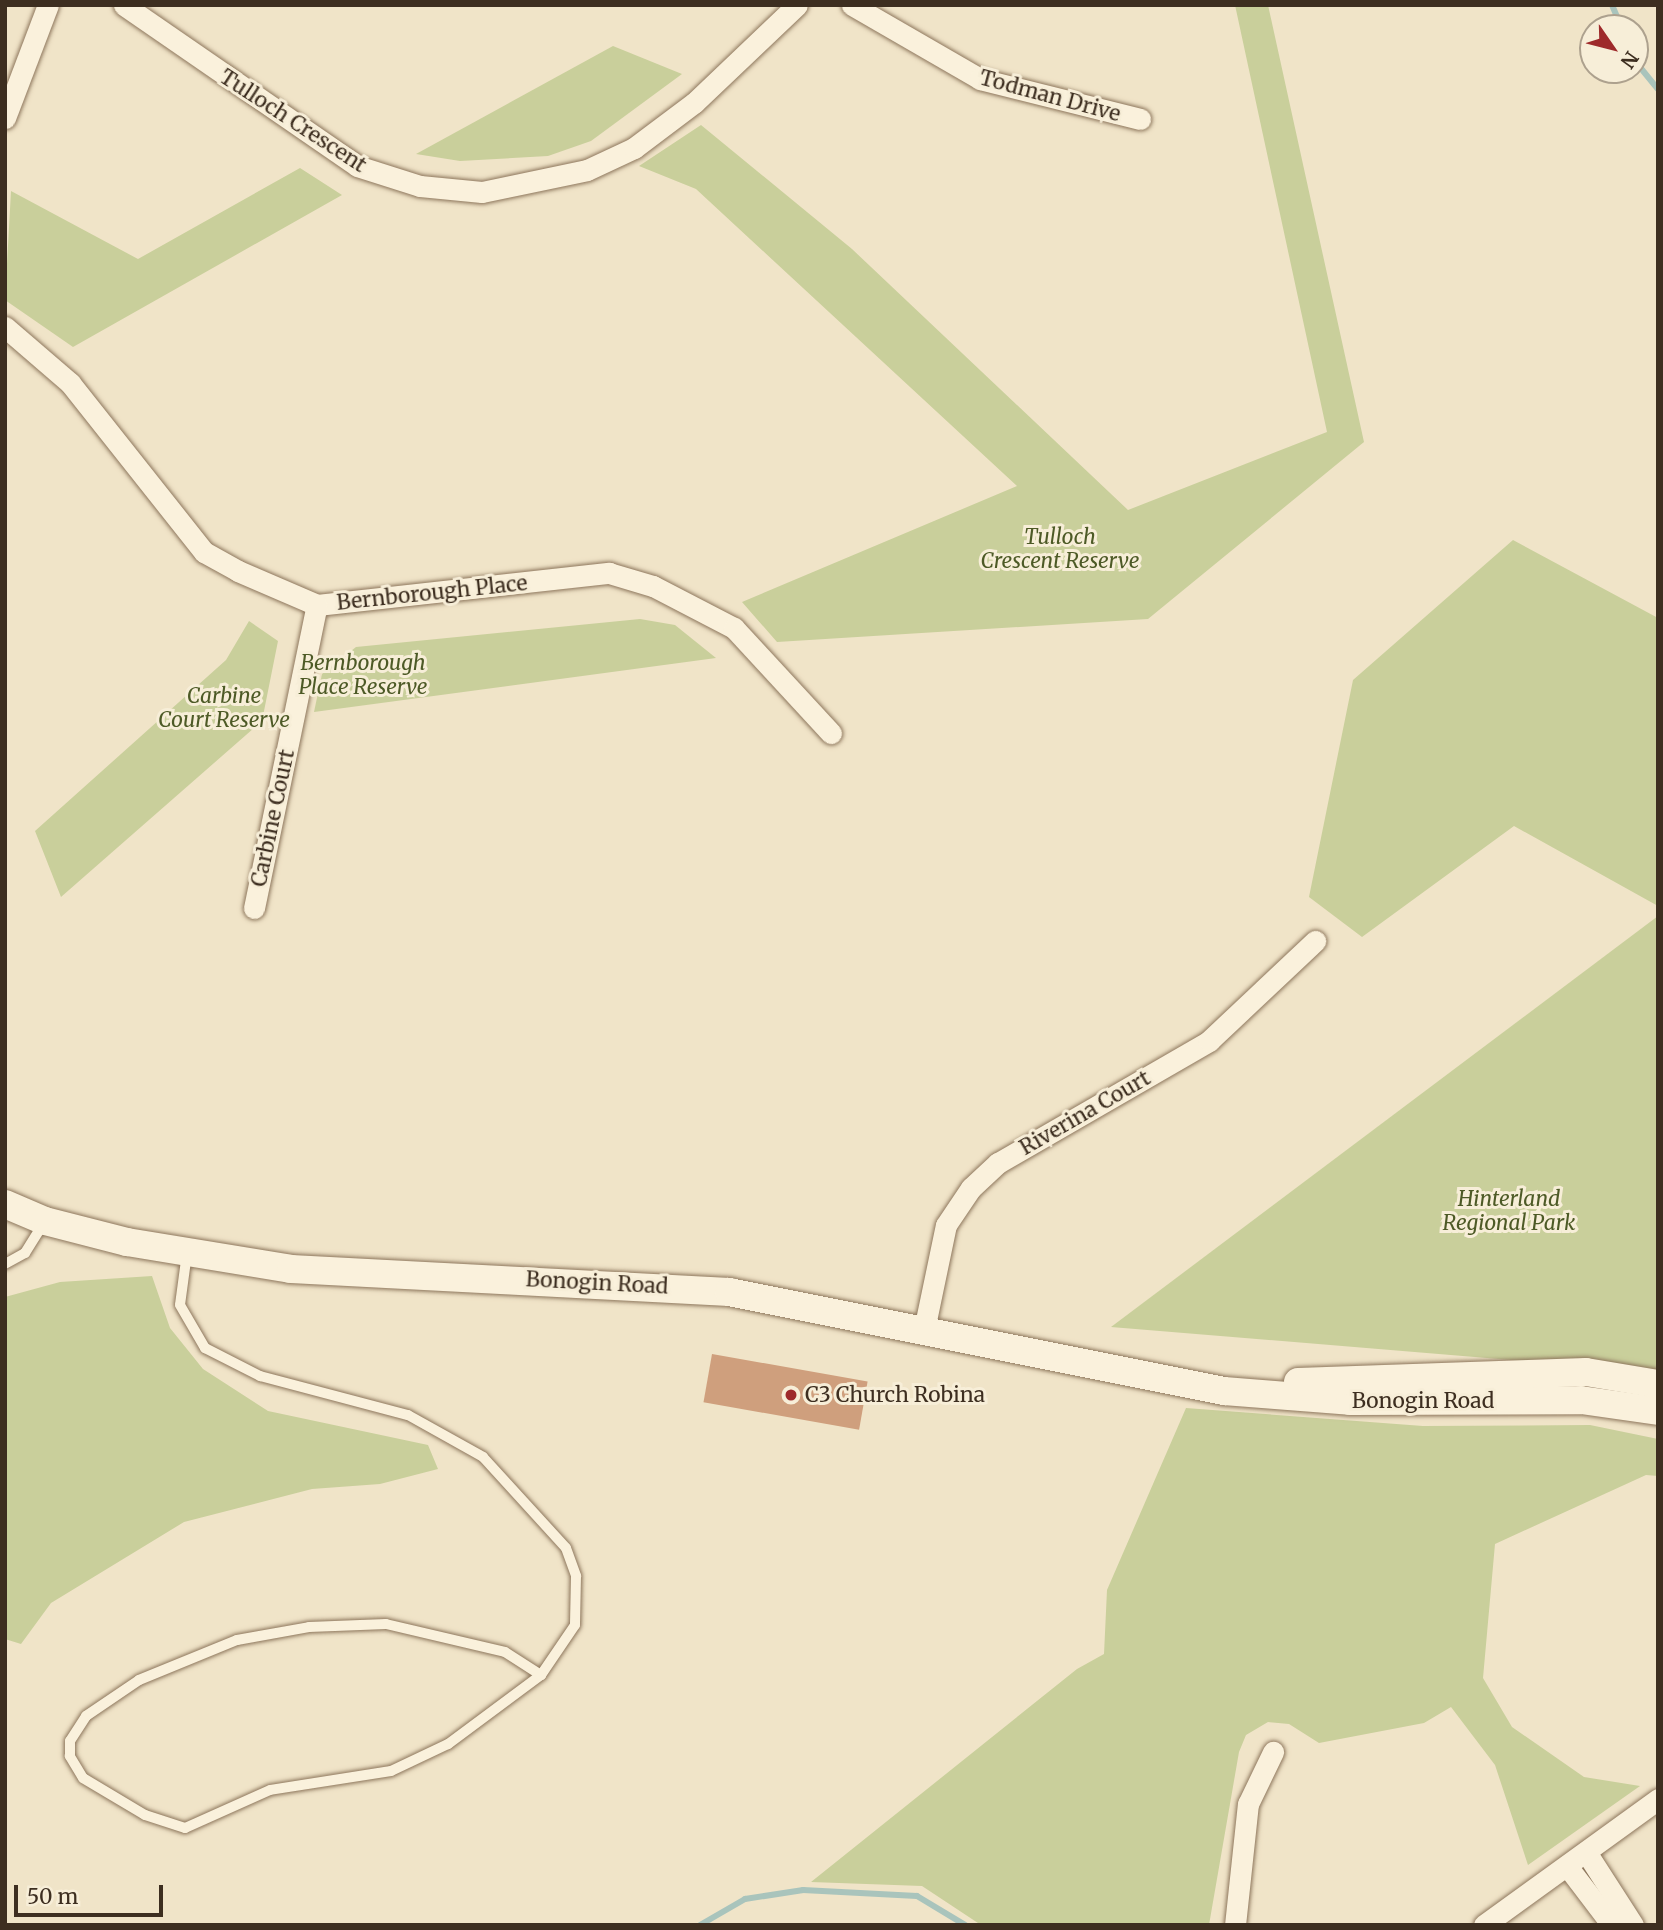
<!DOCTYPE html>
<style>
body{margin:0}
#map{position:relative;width:1663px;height:1930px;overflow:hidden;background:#f0e4c8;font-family:Merriweather,serif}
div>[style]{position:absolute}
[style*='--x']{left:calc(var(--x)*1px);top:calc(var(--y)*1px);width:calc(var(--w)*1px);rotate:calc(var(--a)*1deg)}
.green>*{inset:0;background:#c9cf9b}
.stream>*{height:6px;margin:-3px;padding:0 3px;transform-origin:3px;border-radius:3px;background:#a9c4bc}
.building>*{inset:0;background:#cf9f7d;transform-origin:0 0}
.roads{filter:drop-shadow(0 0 2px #8d765c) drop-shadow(0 0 2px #8d765c)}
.service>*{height:10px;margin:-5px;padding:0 5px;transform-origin:5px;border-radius:5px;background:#faf1dc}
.minor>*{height:21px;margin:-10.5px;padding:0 10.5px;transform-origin:10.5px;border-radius:10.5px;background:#faf1dc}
.tertiary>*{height:28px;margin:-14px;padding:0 14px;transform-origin:14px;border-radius:14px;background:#faf1dc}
.dots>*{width:19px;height:19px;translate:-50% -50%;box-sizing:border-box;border:4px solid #f7eed8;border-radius:50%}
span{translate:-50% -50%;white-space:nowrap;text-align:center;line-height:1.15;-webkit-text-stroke:6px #f7eed8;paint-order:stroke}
.street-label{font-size:21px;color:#3d2e20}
.park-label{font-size:21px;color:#4d5a26;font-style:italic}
.poi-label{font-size:21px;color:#3d2e20}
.left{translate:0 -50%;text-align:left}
.frame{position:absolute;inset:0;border:7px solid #3d2e20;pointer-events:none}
.north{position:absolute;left:1579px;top:14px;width:70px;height:70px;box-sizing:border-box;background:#f7eed8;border:2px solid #ada18e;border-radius:50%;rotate:125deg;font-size:19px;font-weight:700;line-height:28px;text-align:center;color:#3d2e20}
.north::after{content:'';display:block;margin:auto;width:24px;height:32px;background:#9e2a2b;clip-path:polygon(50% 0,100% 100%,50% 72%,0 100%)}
.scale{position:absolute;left:14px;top:1885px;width:149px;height:32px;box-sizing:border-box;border:4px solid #3d2e20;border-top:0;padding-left:9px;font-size:21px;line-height:24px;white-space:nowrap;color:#3d2e20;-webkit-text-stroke:5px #f7eed8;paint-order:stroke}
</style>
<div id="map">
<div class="green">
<i style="clip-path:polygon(1235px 5px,1268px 5px,1364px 442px,1148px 619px,777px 642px,742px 602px,1017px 486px,696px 189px,639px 166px,701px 125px,852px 249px,1128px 510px,1327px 432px)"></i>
<i style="clip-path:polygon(613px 46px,682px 74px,591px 141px,548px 156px,460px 161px,416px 154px)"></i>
<i style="clip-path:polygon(300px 168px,342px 195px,73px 347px,5px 300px,11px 191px,138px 259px)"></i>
<i style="clip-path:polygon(1513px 540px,1658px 618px,1658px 906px,1514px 826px,1362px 937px,1309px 897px,1353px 680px)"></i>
<i style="clip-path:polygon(640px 619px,675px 625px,716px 658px,314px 712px,322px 674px,356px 647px)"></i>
<i style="clip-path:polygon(249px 621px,278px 641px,262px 721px,61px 897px,35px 831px,226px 660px)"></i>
<i style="clip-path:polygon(1658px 916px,1658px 1372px,1111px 1327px)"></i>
<i style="clip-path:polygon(152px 1276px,170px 1328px,203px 1369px,268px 1411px,428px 1445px,438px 1469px,380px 1484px,312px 1489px,184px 1522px,51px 1603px,21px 1644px,5px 1639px,5px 1297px,60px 1282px)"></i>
<i style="clip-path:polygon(1186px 1408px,1423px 1426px,1590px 1425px,1658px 1439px,1658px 1476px,1646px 1475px,1495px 1544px,1483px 1678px,1512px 1727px,1584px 1777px,1640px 1786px,1528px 1865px,1495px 1765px,1451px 1707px,1424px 1723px,1319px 1743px,1289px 1724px,1268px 1722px,1246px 1735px,1239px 1752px,1209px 1925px,981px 1925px,922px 1886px,811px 1882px,1077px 1669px,1104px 1654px,1107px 1590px)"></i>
</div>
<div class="stream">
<i style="--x:1612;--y:5;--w:25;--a:67"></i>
<i style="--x:1635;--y:61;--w:36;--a:51"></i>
<i style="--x:700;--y:1925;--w:52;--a:-30"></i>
<i style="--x:745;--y:1899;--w:59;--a:-8.8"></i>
<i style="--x:803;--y:1890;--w:114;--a:3"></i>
<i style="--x:917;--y:1896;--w:56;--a:31.1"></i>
</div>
<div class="building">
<i style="left:712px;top:1354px;width:158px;height:49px;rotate:10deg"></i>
</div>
<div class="roads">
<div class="service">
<i style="--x:187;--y:1253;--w:52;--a:97.7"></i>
<i style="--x:180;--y:1305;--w:50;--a:59.8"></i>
<i style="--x:205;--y:1348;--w:62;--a:27"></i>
<i style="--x:260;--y:1376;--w:153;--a:14.8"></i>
<i style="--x:408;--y:1415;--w:86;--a:29.2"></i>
<i style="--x:483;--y:1457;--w:123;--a:47.6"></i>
<i style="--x:566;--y:1548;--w:30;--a:70"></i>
<i style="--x:576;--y:1576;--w:49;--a:91.2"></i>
<i style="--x:575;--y:1625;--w:60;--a:124.2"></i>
<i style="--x:541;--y:1675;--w:116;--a:143.4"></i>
<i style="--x:448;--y:1744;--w:63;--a:154.7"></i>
<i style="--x:391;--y:1771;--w:122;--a:171.1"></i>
<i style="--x:270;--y:1790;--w:93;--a:155.9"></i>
<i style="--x:185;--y:1828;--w:42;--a:-162"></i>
<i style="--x:145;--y:1815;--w:72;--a:-149.2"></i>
<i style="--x:83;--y:1778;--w:26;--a:-121"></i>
<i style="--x:70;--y:1756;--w:15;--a:-90"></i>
<i style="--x:70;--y:1741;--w:30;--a:-57"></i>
<i style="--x:86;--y:1716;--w:64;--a:-34.2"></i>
<i style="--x:139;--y:1680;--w:106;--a:-22.2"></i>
<i style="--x:237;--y:1640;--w:73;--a:-10.2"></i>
<i style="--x:309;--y:1627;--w:77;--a:-2.2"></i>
<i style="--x:386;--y:1624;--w:122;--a:13.2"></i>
<i style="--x:505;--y:1652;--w:43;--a:32.6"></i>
<i style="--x:5;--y:1264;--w:23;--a:-29"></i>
<i style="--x:25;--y:1253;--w:38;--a:-58"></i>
</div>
<div class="minor">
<i style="--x:124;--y:5;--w:283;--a:34.6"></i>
<i style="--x:357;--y:166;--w:66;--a:17.6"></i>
<i style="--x:420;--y:186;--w:62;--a:5.5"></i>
<i style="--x:482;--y:192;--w:107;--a:-11.8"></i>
<i style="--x:587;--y:170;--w:52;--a:-25.1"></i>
<i style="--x:634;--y:148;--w:75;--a:-36.9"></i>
<i style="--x:694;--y:103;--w:142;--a:-43.6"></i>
<i style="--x:852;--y:5;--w:148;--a:30"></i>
<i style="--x:980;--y:79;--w:165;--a:14"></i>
<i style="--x:5;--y:118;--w:121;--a:-69.2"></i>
<i style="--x:5;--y:327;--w:86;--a:40.7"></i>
<i style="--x:70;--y:383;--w:216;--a:51.6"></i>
<i style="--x:204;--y:552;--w:39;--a:29"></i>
<i style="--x:238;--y:571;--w:86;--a:23.3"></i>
<i style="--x:317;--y:605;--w:294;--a:-6.3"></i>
<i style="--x:609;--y:573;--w:46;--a:16.5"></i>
<i style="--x:653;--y:586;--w:91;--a:27.4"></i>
<i style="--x:734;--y:628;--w:143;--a:47.3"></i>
<i style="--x:254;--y:908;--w:309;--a:-78.3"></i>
<i style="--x:924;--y:1330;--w:107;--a:-78.2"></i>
<i style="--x:946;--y:1225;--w:45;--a:-56"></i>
<i style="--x:971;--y:1188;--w:37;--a:-43"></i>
<i style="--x:998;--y:1163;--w:244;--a:-30"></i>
<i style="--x:1209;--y:1041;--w:146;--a:-43.3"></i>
<i style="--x:1586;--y:1852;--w:87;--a:57.2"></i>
<i style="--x:1567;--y:1866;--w:74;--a:52.7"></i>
<i style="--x:1235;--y:1925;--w:122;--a:-83.9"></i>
<i style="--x:1248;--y:1804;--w:58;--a:-64.3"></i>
<i style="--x:1484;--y:1925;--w:215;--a:-35.9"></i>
</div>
<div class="tertiary">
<i style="--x:5;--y:1204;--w:43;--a:23"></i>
<i style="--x:45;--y:1221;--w:85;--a:14.4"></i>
<i style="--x:127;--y:1242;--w:166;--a:9.3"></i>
<i style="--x:291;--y:1269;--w:439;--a:3"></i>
<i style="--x:729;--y:1292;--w:505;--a:11.31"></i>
<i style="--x:1224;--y:1391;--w:126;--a:4.5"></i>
<i style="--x:1350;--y:1401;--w:231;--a:-0.2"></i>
<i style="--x:1581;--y:1400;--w:78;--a:8.1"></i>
<i style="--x:1298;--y:1382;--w:288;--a:-2"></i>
<i style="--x:1586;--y:1372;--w:73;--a:9.5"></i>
</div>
</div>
<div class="dots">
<i style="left:791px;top:1395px;background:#9e2a2b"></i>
</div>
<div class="street-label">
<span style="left:1050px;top:96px;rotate:15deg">Todman Drive</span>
<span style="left:293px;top:121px;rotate:33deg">Tulloch Crescent</span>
<span style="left:432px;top:593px;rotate:-6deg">Bernborough Place</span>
<span style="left:273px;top:818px;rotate:-78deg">Carbine Court</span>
<span style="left:1085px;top:1113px;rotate:-30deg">Riverina Court</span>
<span style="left:597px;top:1283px;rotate:3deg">Bonogin Road</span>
<span style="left:1423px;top:1401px">Bonogin Road</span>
</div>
<div class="park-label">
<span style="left:1060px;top:549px">Tulloch<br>Crescent Reserve</span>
<span style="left:363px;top:675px">Bernborough<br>Place Reserve</span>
<span style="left:224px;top:708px">Carbine<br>Court Reserve</span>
<span style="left:1509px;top:1211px">Hinterland<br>Regional Park</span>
</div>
<div class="poi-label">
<span class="left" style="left:805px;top:1395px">C3 Church Robina</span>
</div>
<div class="frame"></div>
<div class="north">N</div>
<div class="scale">50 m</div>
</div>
